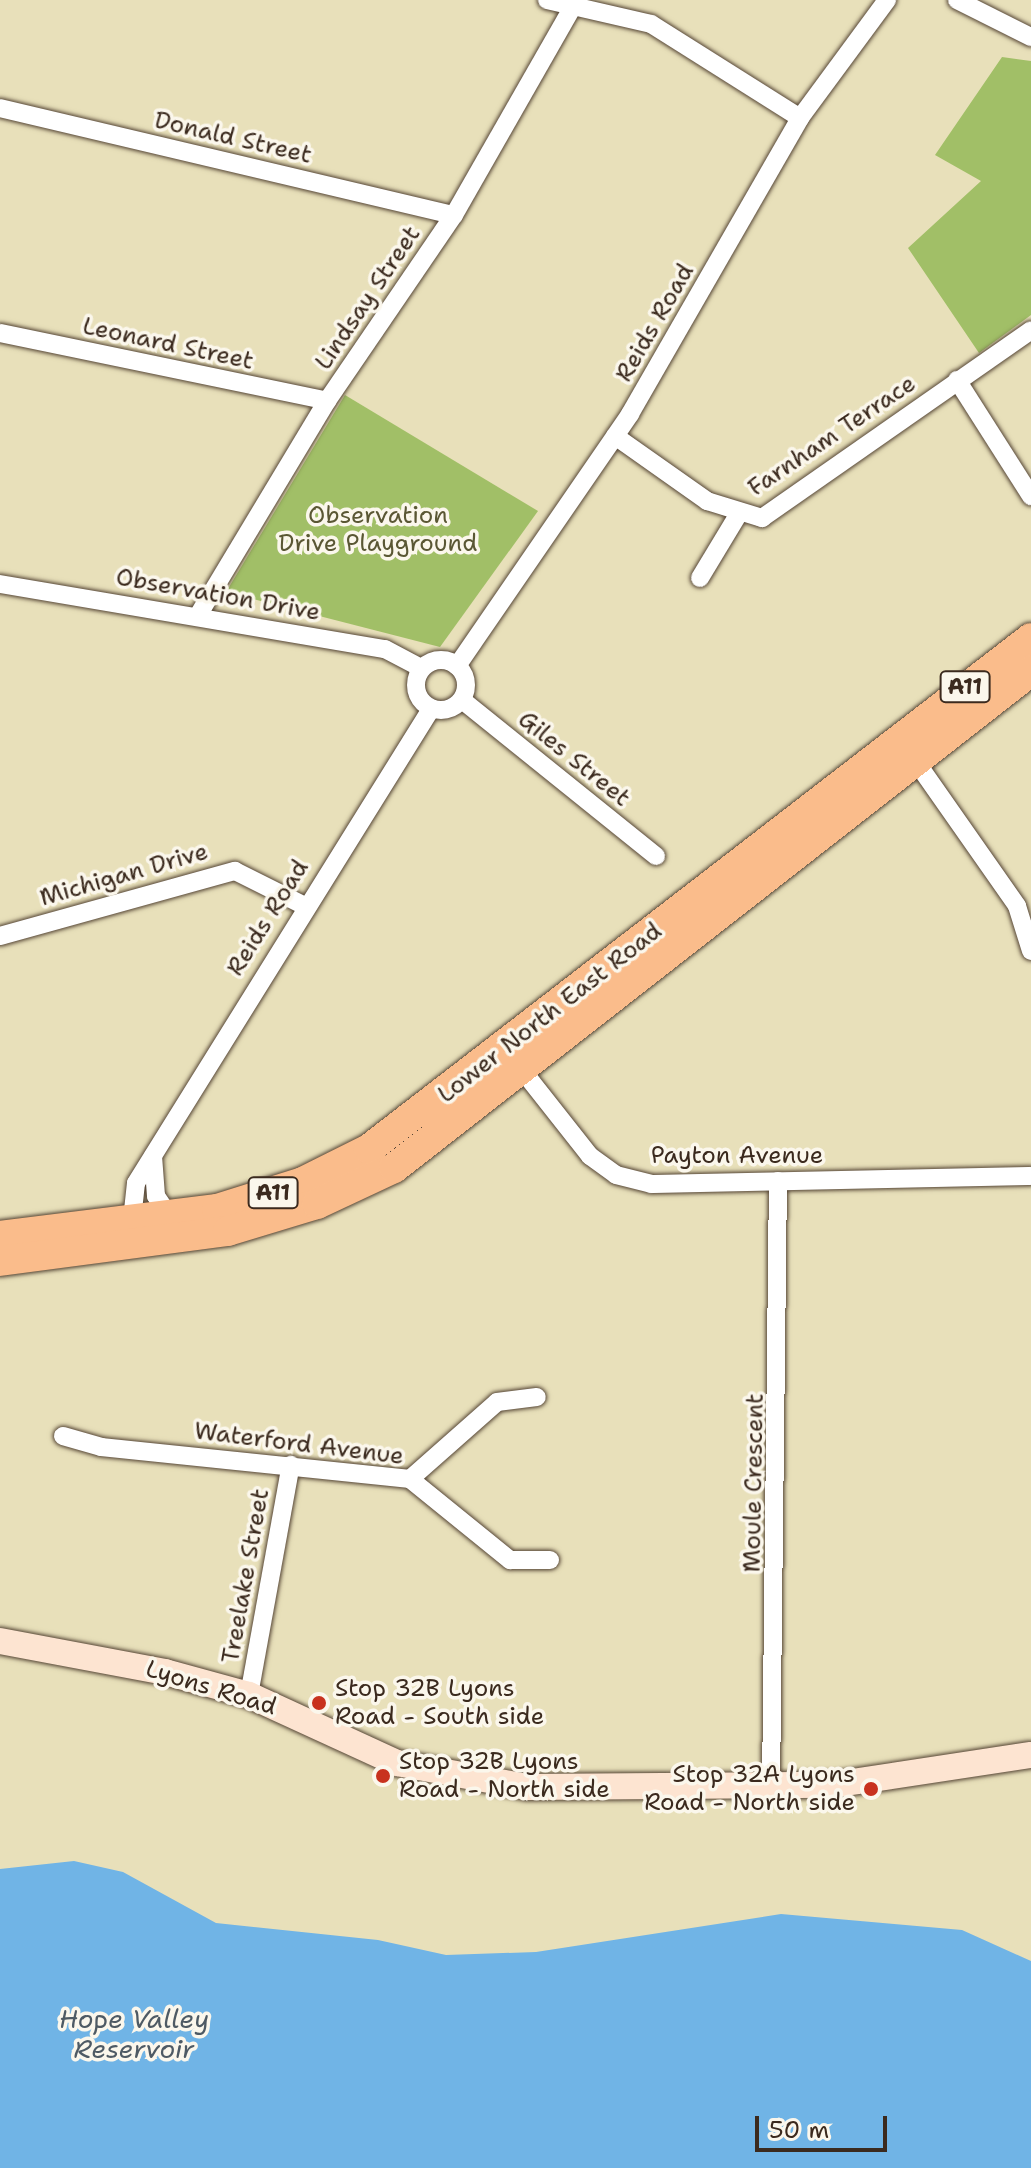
<!DOCTYPE html>
<style>
body{margin:0}
#map{position:relative;width:1031px;height:2168px;overflow:hidden;background:#e8e0ba;font-family:"Shantell Sans",sans-serif}
div>[style]{position:absolute}
[style*='--x']{left:calc(var(--x)*1px);top:calc(var(--y)*1px);width:calc(var(--w)*1px);rotate:calc(var(--a)*1deg)}
.green>*{inset:0;background:#a1bf67}
.water>*{inset:0;background:#70b4e6}
.roads{filter:drop-shadow(0 0 2px #554535) drop-shadow(0 0 2px #554535)}
.street>*{height:18px;margin:-9px;padding:0 9px;transform-origin:9px;border-radius:9px;background:#fff}
.street>.ring{margin:-9px;padding:0;box-sizing:content-box;background:none;border:18px solid #fff;border-radius:50%}
.secondary>*{height:26px;margin:-13px;padding:0 13px;transform-origin:13px;border-radius:13px;background:#fde4d1}
.primary>*{height:30px;margin:-15px;padding:0 15px;transform-origin:15px;border-radius:15px;background:#fabc8b}
.dots>*{width:22px;height:22px;translate:-50% -50%;box-sizing:border-box;border:4px solid #fbf7ec;border-radius:50%}
span{translate:-50% -50%;white-space:nowrap;text-align:center;line-height:1.15;-webkit-text-stroke:7px #fbf7ec;paint-order:stroke}
.shield-label span{padding:2px 6px;background:#fbf7ec;border:2px solid;border-radius:6px;-webkit-text-stroke-width:0}
.shield-label{font-size:22px;color:#3b2a1e;font-weight:700}
.street-label{font-size:24px;color:#3b2a1e}
.park-label{font-size:24px;color:#5a5734}
.poi-label{font-size:24px;color:#3b2a1e}
.left{translate:0 -50%;text-align:left}
.right{translate:-100% -50%;text-align:right}
.water-label{font-size:26px;color:#4e5a64;font-style:italic}
.scale{position:absolute;left:755px;top:2116px;width:132px;height:36px;box-sizing:border-box;border:4px solid #3b2a1e;border-top:0;padding-left:10px;font-size:24px;line-height:28px;white-space:nowrap;color:#3b2a1e;-webkit-text-stroke:6px #fbf7ec;paint-order:stroke}
</style>
<div id="map">
<div class="green">
<i style="clip-path:polygon(1002px 57px,1031px 61px,1031px 315px,979px 353px,908px 248px,981px 181px,935px 155px)"></i>
<i style="clip-path:polygon(345px 395px,538px 511px,440px 647px,226px 592px)"></i>
</div>
<div class="water">
<i style="clip-path:polygon(74px 1861px,123px 1872px,216px 1923px,378px 1940px,446px 1955px,536px 1952px,781px 1914px,962px 1930px,1031px 1961px,1031px 2168px,0 2168px,0 1869px)"></i>
</div>
<div class="roads">
<div class="street">
<i style="--x:547;--y:0;--w:107;--a:13"></i>
<i style="--x:651;--y:24;--w:176;--a:32.2"></i>
<i style="--x:957;--y:0;--w:83;--a:26.6"></i>
<i style="--x:0;--y:108;--w:466;--a:13.3"></i>
<i style="--x:0;--y:333;--w:334;--a:11.7"></i>
<i style="--x:957;--y:380;--w:138;--a:57.5"></i>
<i style="--x:615;--y:436;--w:113;--a:35.2"></i>
<i style="--x:707;--y:501;--w:58;--a:17.2"></i>
<i style="--x:762;--y:518;--w:328;--a:-34.9"></i>
<i style="--x:700;--y:578;--w:74;--a:-58.9"></i>
<i style="--x:0;--y:584;--w:390;--a:9.6"></i>
<i style="--x:385;--y:649;--w:41;--a:27.8"></i>
<i style="--x:199;--y:614;--w:249;--a:-59"></i>
<i style="--x:327;--y:401;--w:225;--a:-55.7"></i>
<i style="--x:454;--y:215;--w:241;--a:-60.3"></i>
<i class="ring" style="left:416px;top:660px;width:32px;height:32px"></i>
<i style="--x:457;--y:666;--w:306;--a:-55.5"></i>
<i style="--x:630;--y:414;--w:341;--a:-60.1"></i>
<i style="--x:800;--y:118;--w:147;--a:-53.6"></i>
<i style="--x:462;--y:700;--w:249;--a:38.8"></i>
<i style="--x:910;--y:753;--w:187;--a:55"></i>
<i style="--x:1017;--y:906;--w:47;--a:72.7"></i>
<i style="--x:0;--y:936;--w:244;--a:-15.5"></i>
<i style="--x:235;--y:871;--w:76;--a:26.6"></i>
<i style="--x:515;--y:1061;--w:121;--a:51.7"></i>
<i style="--x:590;--y:1156;--w:32;--a:36"></i>
<i style="--x:616;--y:1175;--w:36;--a:14"></i>
<i style="--x:651;--y:1184;--w:380;--a:-1.2"></i>
<i style="--x:153;--y:1156;--w:40;--a:85.7"></i>
<i style="--x:156;--y:1196;--w:25;--a:56"></i>
<i style="--x:131;--y:1229;--w:46;--a:-83.8"></i>
<i style="--x:136;--y:1183;--w:558;--a:-58.1"></i>
<i style="--x:63;--y:1436;--w:40;--a:16"></i>
<i style="--x:101;--y:1447;--w:311;--a:5.9"></i>
<i style="--x:410;--y:1479;--w:129;--a:39"></i>
<i style="--x:510;--y:1560;--w:40;--a:0"></i>
<i style="--x:410;--y:1479;--w:116;--a:-41.5"></i>
<i style="--x:497;--y:1402;--w:40;--a:-7.1"></i>
<i style="--x:249;--y:1695;--w:234;--a:-79.7"></i>
<i style="--x:771;--y:1786;--w:605;--a:-89.34"></i>
</div>
<div class="secondary">
<i style="--x:0;--y:1641;--w:168;--a:10.6"></i>
<i style="--x:165;--y:1672;--w:87;--a:15.3"></i>
<i style="--x:249;--y:1695;--w:163;--a:24.7"></i>
<i style="--x:397;--y:1763;--w:132;--a:10.5"></i>
<i style="--x:527;--y:1787;--w:305;--a:-0.4"></i>
<i style="--x:832;--y:1785;--w:201;--a:-8.6"></i>
</div>
<div class="primary">
<i style="--x:0;--y:1236;--w:219;--a:-7.1"></i>
<i style="--x:217;--y:1209;--w:90;--a:-17.4"></i>
<i style="--x:303;--y:1182;--w:74;--a:-26.6"></i>
<i style="--x:369;--y:1149;--w:836;--a:-37.66"></i>
<i style="--x:0;--y:1261;--w:230;--a:-7.5"></i>
<i style="--x:228;--y:1231;--w:93;--a:-16.9"></i>
<i style="--x:317;--y:1204;--w:85;--a:-25.1"></i>
<i style="--x:394;--y:1168;--w:808;--a:-37.96"></i>
</div>
</div>
<div class="dots">
<i style="left:319px;top:1703px;background:#c8321e"></i>
<i style="left:383px;top:1776px;background:#c8321e"></i>
<i style="left:871px;top:1789px;background:#c8321e"></i>
</div>
<div class="shield-label">
<span style="left:965px;top:687px">A11</span>
<span style="left:273px;top:1193px">A11</span>
</div>
<div class="street-label">
<span style="left:233px;top:138px;rotate:13deg">Donald Street</span>
<span style="left:368px;top:298px;rotate:-56deg">Lindsay Street</span>
<span style="left:655px;top:323px;rotate:-60deg">Reids Road</span>
<span style="left:168px;top:344px;rotate:12deg">Leonard Street</span>
<span style="left:832px;top:436px;rotate:-34deg">Farnham Terrace</span>
<span style="left:218px;top:595px;rotate:10deg">Observation Drive</span>
<span style="left:574px;top:759px;rotate:39deg">Giles Street</span>
<span style="left:124px;top:875px;rotate:-16deg">Michigan Drive</span>
<span style="left:268px;top:918px;rotate:-58deg">Reids Road</span>
<span style="left:550px;top:1013px;rotate:-38deg">Lower North East Road</span>
<span style="left:737px;top:1156px">Payton Avenue</span>
<span style="left:299px;top:1444px;rotate:7deg">Waterford Avenue</span>
<span style="left:754px;top:1483px;rotate:-89deg">Moule Crescent</span>
<span style="left:246px;top:1576px;rotate:-80deg">Treelake Street</span>
<span style="left:211px;top:1688px;rotate:17deg">Lyons Road</span>
</div>
<div class="park-label">
<span style="left:378px;top:530px">Observation<br>Drive Playground</span>
</div>
<div class="poi-label">
<span class="left" style="left:335px;top:1703px">Stop 32B Lyons<br>Road - South side</span>
<span class="left" style="left:399px;top:1776px">Stop 32B Lyons<br>Road - North side</span>
<span class="right" style="left:855px;top:1789px">Stop 32A Lyons<br>Road - North side</span>
</div>
<div class="water-label">
<span style="left:134px;top:2034px">Hope Valley<br>Reservoir</span>
</div>
<div class="scale">50 m</div>
</div>
